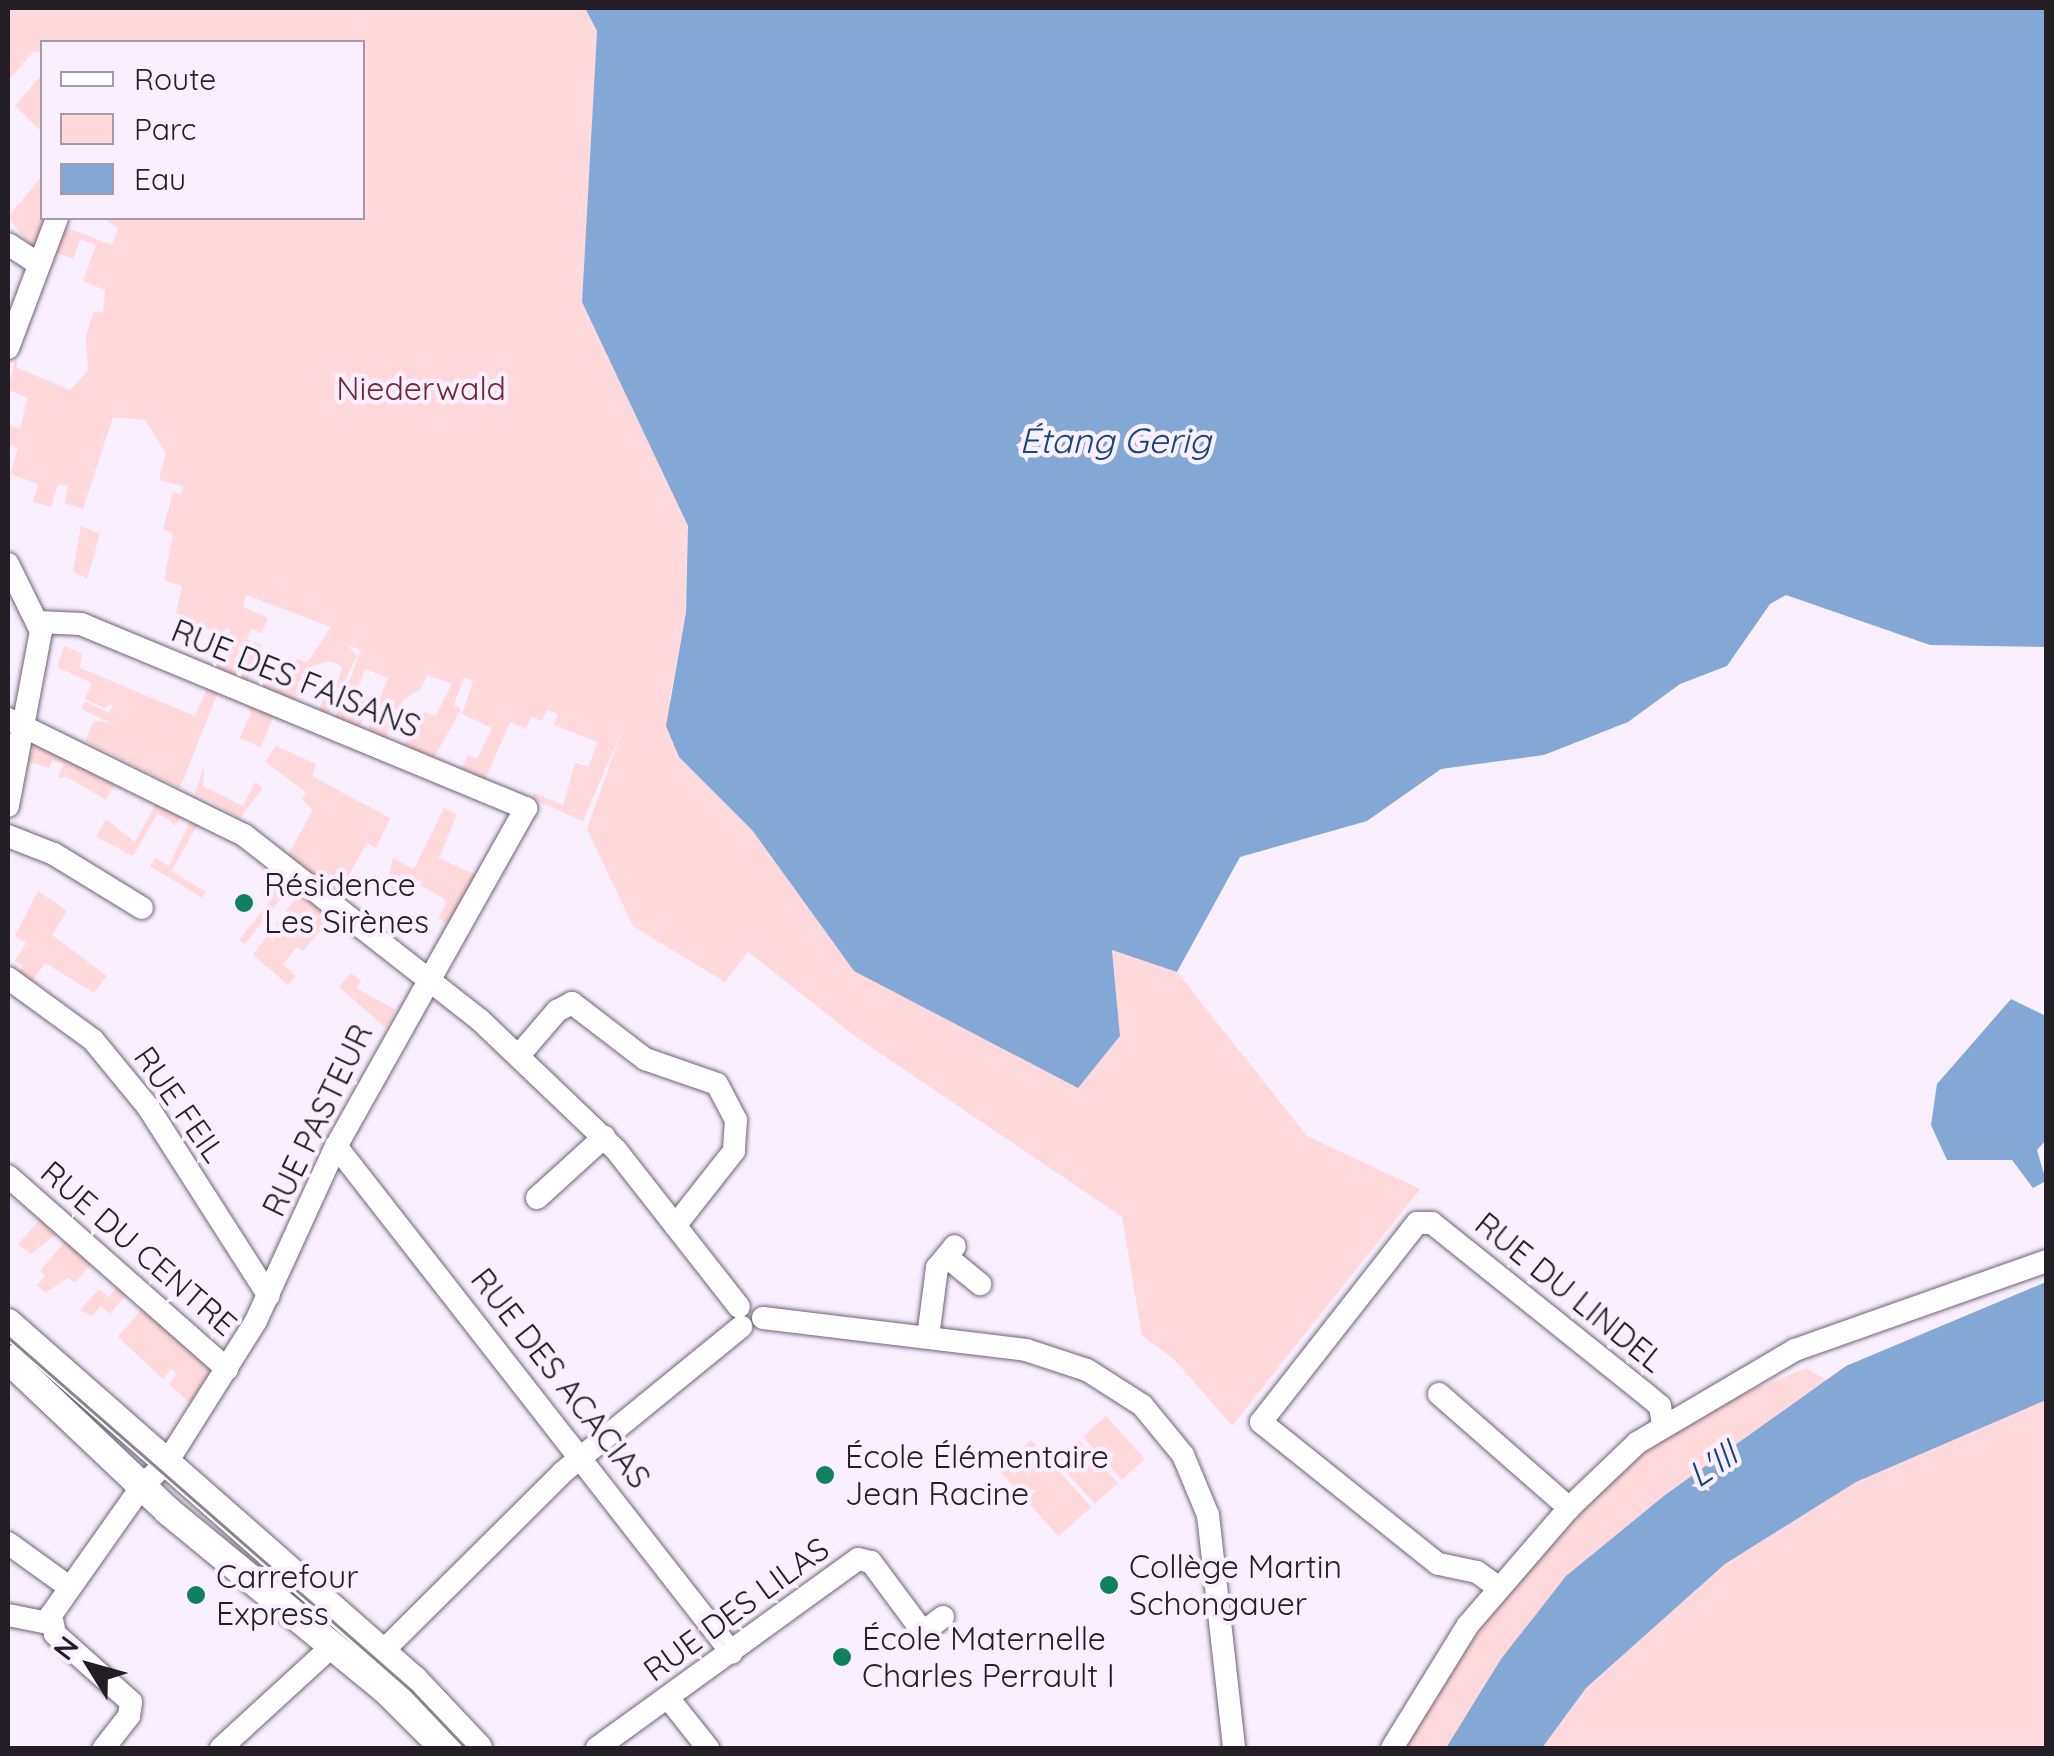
<!DOCTYPE html>
<meta charset="utf-8">
<style>
body{margin:0}
#map{position:relative;width:2054px;height:1756px;overflow:hidden;background:#f9efff;font-family:Quicksand,sans-serif}
div>[style]{position:absolute}
[style*='--x']{left:calc(var(--x)*1px);top:calc(var(--y)*1px);width:calc(var(--w)*1px);rotate:calc(var(--a)*1deg)}
.green>*{inset:0;background:#ffd9dc;transform-origin:0 0}
.water>*{inset:0;background:#84a8d6}
.roads{filter:drop-shadow(0 0 2px #6e6374) drop-shadow(0 0 2px #6e6374)}
.minor>*{height:22px;margin:-11px;padding:0 11px;transform-origin:11px;border-radius:11px;background:#fff}
.major>*{height:28px;margin:-14px;padding:0 14px;transform-origin:14px;border-radius:14px;background:#fff}
.tram>*{height:2.5px;margin:-1.25px;padding:0 1.25px;transform-origin:1.25px;border-radius:1.25px;background:#8b838f}
.dots>*{width:28px;height:28px;translate:-50% -50%;box-sizing:border-box;border:5px solid #f9efff;border-radius:50%}
span{translate:-50% -50%;white-space:nowrap;text-align:center;line-height:1.15;-webkit-text-stroke:9px #f9efff;paint-order:stroke}
.park-label{font-size:32px;color:#742735}
.street-label{font-size:32px;color:#231e25}
.poi-label{font-size:32px;color:#231e25}
.left{translate:0 -50%;text-align:left}
.water-label{font-size:35px;color:#15467f;font-style:italic}
.frame{position:absolute;inset:0;border:10px solid #231e25;pointer-events:none}
.legend{position:absolute;left:40px;top:40px;width:325px;height:180px;box-sizing:border-box;background:#f9efff;border:2px solid #a39ba8;margin:0;padding:12px 18px;list-style:none;font-size:30px;color:#231e25}
.legend li{display:flex;align-items:center;gap:20px;height:50px}
.legend b{width:50px;border:2px solid #a39ba8}
.north{position:absolute;left:40px;top:1616px;width:100px;height:100px;-webkit-text-stroke:8px #f9efff;paint-order:stroke;rotate:307deg;font-size:28px;font-weight:700;line-height:40px;text-align:center;color:#231e25}
.north::after{content:'';display:block;margin:auto;width:35px;height:45px;background:#231e25;clip-path:polygon(50% 0,100% 100%,50% 72%,0 100%)}
</style>
<div id="map">
<div class="green">
<i style="clip-path:polygon(8px 8px,585px 8px,597px 31px,582px 302px,688px 526px,686px 612px,670px 698px,679px 757px,752px 830px,854px 971px,1120px 1036px,1112px 949px,1177px 972px,1307px 1136px,1420px 1189px,1232px 1426px,1175px 1360px,1142px 1336px,1122px 1217px,856px 1037px,748px 952px,725px 982px,633px 926px,587px 829px,623px 728px,583px 821px,532px 799px,534px 793px,563px 805px,575px 763px,588px 767px,598px 742px,554px 725px,558px 714px,547px 710px,542px 721px,531px 717px,526px 729px,510px 722px,485px 780px,461px 770px,468px 755px,477px 759px,492px 728px,462px 714px,473px 681px,464px 678px,454px 705px,461px 709px,433px 760px,402px 747px,425px 712px,435px 716px,452px 684px,427px 675px,421px 689px,404px 699px,384px 740px,367px 732px,388px 678px,365px 669px,356px 692px,372px 699px,359px 729px,335px 719px,361px 650px,348px 646px,357px 656px,327px 716px,318px 712px,324px 697px,334px 698px,342px 666px,330px 661px,319px 664px,294px 702px,263px 690px,268px 674px,287px 681px,297px 659px,307px 663px,331px 627px,246px 595px,243px 607px,268px 618px,262px 633px,251px 629px,247px 639px,262px 645px,247px 682px,211px 668px,225px 642px,222px 636px,176px 613px,182px 586px,164px 580px,173px 534px,163px 529px,173px 492px,181px 494px,183px 486px,159px 480px,166px 453px,145px 420px,113px 417px,83px 509px,65px 503px,69px 479px,67px 486px,58px 484px,51px 507px,33px 502px,38px 484px,10px 474px,18px 448px,8px 444px,8px 425px,20px 428px,28px 398px,8px 390px,16px 355px,17px 368px,70px 390px,88px 371px,86px 336px,94px 311px,103px 313px,105px 290px,83px 281px,96px 245px,80px 239px,73px 259px,55px 252px,65px 227px,112px 245px,118px 228px,102px 218px,362px 218px,362px 42px,42px 42px,42px 52px,34px 51px,8px 81px)"></i>
<i style="clip-path:polygon(42px 74px,42px 132px,15px 106px)"></i>
<i style="clip-path:polygon(42px 176px,46px 218px,32px 248px,8px 217px)"></i>
<i style="clip-path:polygon(81px 526px,100px 534px,87px 579px,73px 571px)"></i>
<i style="clip-path:polygon(64px 646px,82px 654px,80px 668px,195px 716px,208px 687px,218px 692px,180px 788px,85px 741px,94px 721px,111px 723px,81px 709px,85px 701px,109px 713px,114px 702px,105px 708px,85px 699px,92px 683px,57px 667px)"></i>
<i style="clip-path:polygon(247px 704px,274px 715px,261px 747px,239px 738px,251px 714px)"></i>
<i style="clip-path:polygon(35px 744px,116px 782px,106px 800px,67px 777px,58px 778px,63px 765px,53px 760px,49px 768px,28px 761px)"></i>
<i style="clip-path:polygon(276px 746px,316px 764px,312px 776px,390px 818px,376px 848px,367px 843px,338px 894px,288px 855px,313px 810px,302px 800px,306px 792px,265px 762px)"></i>
<i style="clip-path:polygon(204px 767px,203px 786px,243px 806px,255px 782px,263px 788px,240px 818px,195px 793px)"></i>
<i style="clip-path:polygon(157px 802px,182px 814px,176px 825px,158px 813px,133px 856px,96px 837px,106px 819px,135px 842px)"></i>
<i style="clip-path:polygon(444px 808px,457px 814px,439px 858px,476px 875px,448px 924px,438px 918px,447px 902px,441px 897px,405px 876px,395px 894px,388px 882px,393px 858px,414px 869px)"></i>
<i style="clip-path:polygon(191px 819px,199px 823px,171px 871px,206px 892px,202px 898px,150px 866px,155px 858px,169px 866px)"></i>
<i style="clip-path:polygon(277px 875px,291px 886px,245px 944px,239px 940px,271px 900px,260px 891px)"></i>
<i style="clip-path:polygon(38px 891px,67px 911px,52px 935px,107px 976px,94px 993px,45px 963px,31px 982px,19px 973px,23px 966px,15px 961px,26px 943px,15px 936px)"></i>
<i style="clip-path:polygon(299px 894px,340px 925px,332px 935px,319px 932px,303px 951px,297px 947px,283px 964px,296px 976px,288px 985px,253px 955px)"></i>
<i style="clip-path:polygon(351px 973px,361px 981px,356px 988px,396px 1010px,386px 1028px,339px 987px)"></i>
<i style="clip-path:polygon(41px 1218px,57px 1233px,31px 1254px,18px 1244px)"></i>
<i style="clip-path:polygon(66px 1240px,92px 1263px,75px 1283px,68px 1278px,45px 1293px,37px 1285px,45px 1276px,40px 1271px)"></i>
<i style="clip-path:polygon(118px 1286px,127px 1294px,110px 1314px,101px 1306px,92px 1316px,80px 1310px,99px 1289px,109px 1297px)"></i>
<i style="clip-path:polygon(143px 1308px,212px 1369px,190px 1403px,169px 1384px,177px 1374px,171px 1369px,163px 1379px,118px 1337px)"></i>
<i style="clip-path:polygon(1806px 1368px,1830px 1382px,1665px 1495px,1566px 1576px,1446px 1748px,1406px 1748px,1473px 1630px,1632px 1458px,1703px 1410px)"></i>
<i style="clip-path:polygon(2046px 1400px,2046px 1748px,1542px 1748px,1586px 1688px,1725px 1564px,1856px 1482px)"></i>
<i style="left:1106px;top:1416px;width:58px;height:31px;rotate:48deg"></i>
<i style="left:1031px;top:1440px;width:90px;height:44px;rotate:48deg"></i>
<i style="left:1079px;top:1440px;width:58px;height:31px;rotate:48deg"></i>
</div>
<div class="water">
<i style="clip-path:polygon(585px 8px,2046px 8px,2046px 647px,1930px 645px,1786px 595px,1770px 604px,1727px 666px,1680px 684px,1628px 722px,1544px 755px,1441px 769px,1367px 821px,1240px 857px,1177px 972px,1112px 950px,1120px 1036px,1078px 1088px,854px 971px,752px 830px,679px 757px,666px 726px,686px 612px,688px 526px,582px 302px,597px 31px)"></i>
<i style="clip-path:polygon(2011px 999px,2046px 1016px,2046px 1140px,2037px 1150px,2046px 1181px,2033px 1188px,2012px 1160px,1947px 1160px,1931px 1125px,1937px 1084px)"></i>
<i style="clip-path:polygon(2046px 1282px,2046px 1400px,1856px 1482px,1725px 1564px,1586px 1688px,1542px 1748px,1446px 1748px,1501px 1659px,1566px 1576px,1665px 1495px,1846px 1366px)"></i>
</div>
<div class="roads">
<div class="minor">
<i style="--x:8;--y:244;--w:37;--a:33"></i>
<i style="--x:8;--y:348;--w:139;--a:-69.3"></i>
<i style="--x:8;--y:564;--w:75;--a:63.8"></i>
<i style="--x:41;--y:631;--w:178;--a:100.7"></i>
<i style="--x:39;--y:622;--w:42;--a:2.7"></i>
<i style="--x:81;--y:624;--w:482;--a:22.5"></i>
<i style="--x:526;--y:808;--w:388;--a:119.3"></i>
<i style="--x:336;--y:1146;--w:192;--a:114.6"></i>
<i style="--x:256;--y:1321;--w:165;--a:122.2"></i>
<i style="--x:168;--y:1461;--w:36;--a:136"></i>
<i style="--x:142;--y:1486;--w:158;--a:125.2"></i>
<i style="--x:51;--y:1615;--w:19;--a:78"></i>
<i style="--x:55;--y:1634;--w:102;--a:41.8"></i>
<i style="--x:131;--y:1702;--w:14;--a:98"></i>
<i style="--x:129;--y:1716;--w:41;--a:128"></i>
<i style="--x:8;--y:719;--w:263;--a:26.2"></i>
<i style="--x:244;--y:835;--w:300;--a:38.1"></i>
<i style="--x:480;--y:1020;--w:188;--a:43.7"></i>
<i style="--x:616;--y:1150;--w:199;--a:51.9"></i>
<i style="--x:8;--y:836;--w:49;--a:21.4"></i>
<i style="--x:54;--y:854;--w:103;--a:31.5"></i>
<i style="--x:8;--y:978;--w:105;--a:36.1"></i>
<i style="--x:93;--y:1040;--w:87;--a:50.6"></i>
<i style="--x:148;--y:1107;--w:224;--a:57.4"></i>
<i style="--x:520;--y:1054;--w:57;--a:-49.3"></i>
<i style="--x:557;--y:1011;--w:17;--a:-28"></i>
<i style="--x:572;--y:1003;--w:92;--a:37.5"></i>
<i style="--x:645;--y:1059;--w:76;--a:19.1"></i>
<i style="--x:717;--y:1084;--w:41;--a:62.2"></i>
<i style="--x:736;--y:1120;--w:31;--a:94"></i>
<i style="--x:734;--y:1151;--w:95;--a:128.2"></i>
<i style="--x:336;--y:1146;--w:643;--a:52.01"></i>
<i style="--x:8;--y:1176;--w:292;--a:41.4"></i>
<i style="--x:537;--y:1198;--w:91;--a:-42.3"></i>
<i style="--x:947;--y:1257;--w:43;--a:39.3"></i>
<i style="--x:763;--y:1318;--w:265;--a:6.9"></i>
<i style="--x:1026;--y:1350;--w:64;--a:18.2"></i>
<i style="--x:1087;--y:1370;--w:65;--a:32.5"></i>
<i style="--x:1142;--y:1405;--w:65;--a:50.6"></i>
<i style="--x:1183;--y:1455;--w:65;--a:67.4"></i>
<i style="--x:1208;--y:1515;--w:234;--a:83.6"></i>
<i style="--x:928;--y:1337;--w:70;--a:-82.6"></i>
<i style="--x:937;--y:1268;--w:28;--a:-51"></i>
<i style="--x:1439;--y:1394;--w:173;--a:41.2"></i>
<i style="--x:8;--y:1543;--w:75;--a:35.8"></i>
<i style="--x:1499;--y:1588;--w:27;--a:-144"></i>
<i style="--x:1477;--y:1572;--w:40;--a:-168"></i>
<i style="--x:1438;--y:1564;--w:227;--a:-141.3"></i>
<i style="--x:1261;--y:1422;--w:253;--a:-51.9"></i>
<i style="--x:1417;--y:1223;--w:15;--a:0"></i>
<i style="--x:1432;--y:1223;--w:269;--a:38.7"></i>
<i style="--x:1642;--y:1391;--w:23;--a:40"></i>
<i style="--x:1660;--y:1406;--w:18;--a:81"></i>
<i style="--x:8;--y:1615;--w:41;--a:11.3"></i>
<i style="--x:382;--y:1652;--w:255;--a:-44.8"></i>
<i style="--x:563;--y:1472;--w:230;--a:-39.2"></i>
<i style="--x:669;--y:1699;--w:63;--a:51.5"></i>
<i style="--x:221;--y:1748;--w:148;--a:-42.5"></i>
<i style="--x:597;--y:1748;--w:322;--a:-35.9"></i>
<i style="--x:858;--y:1559;--w:13;--a:13"></i>
<i style="--x:871;--y:1562;--w:87;--a:53.4"></i>
<i style="--x:923;--y:1632;--w:25;--a:-37"></i>
<i style="--x:1392;--y:1748;--w:145;--a:-58.3"></i>
<i style="--x:1468;--y:1625;--w:155;--a:-49.2"></i>
<i style="--x:1569;--y:1508;--w:94;--a:-43.7"></i>
<i style="--x:1637;--y:1443;--w:183;--a:-30.5"></i>
<i style="--x:1795;--y:1350;--w:266;--a:-19.5"></i>
</div>
<div class="major">
<i style="--x:8;--y:1323;--w:541;--a:41.33"></i>
<i style="--x:414;--y:1680;--w:93;--a:46.7"></i>
<i style="--x:8;--y:1359;--w:221;--a:43.5"></i>
<i style="--x:168;--y:1511;--w:282;--a:39.4"></i>
<i style="--x:386;--y:1690;--w:82;--a:45"></i>
</div>
</div>
<div class="tram">
<i style="--x:8;--y:1337;--w:536;--a:41.22"></i>
<i style="--x:411;--y:1690;--w:80;--a:46.5"></i>
</div>
<div class="dots">
<i style="left:244px;top:903px;background:#10815f"></i>
<i style="left:825px;top:1475px;background:#10815f"></i>
<i style="left:1109px;top:1585px;background:#10815f"></i>
<i style="left:196px;top:1595px;background:#10815f"></i>
<i style="left:842px;top:1657px;background:#10815f"></i>
</div>
<div class="park-label">
<span style="left:421px;top:388px">Niederwald</span>
</div>
<div class="street-label">
<span style="left:296px;top:678px;rotate:22deg">RUE DES FAISANS</span>
<span style="left:180px;top:1104px;rotate:55deg">RUE FEIL</span>
<span style="left:317px;top:1120px;rotate:-64deg">RUE PASTEUR</span>
<span style="left:139px;top:1248px;rotate:41deg">RUE DU CENTRE</span>
<span style="left:1570px;top:1292px;rotate:39deg">RUE DU LINDEL</span>
<span style="left:561px;top:1378px;rotate:52deg">RUE DES ACACIAS</span>
<span style="left:736px;top:1609px;rotate:-36deg">RUE DES LILAS</span>
</div>
<div class="poi-label">
<span class="left" style="left:264px;top:903px">Résidence<br>Les Sirènes</span>
<span class="left" style="left:845px;top:1475px">École Élémentaire<br>Jean Racine</span>
<span class="left" style="left:1129px;top:1585px">Collège Martin<br>Schongauer</span>
<span class="left" style="left:216px;top:1595px">Carrefour<br>Express</span>
<span class="left" style="left:862px;top:1657px">École Maternelle<br>Charles Perrault I</span>
</div>
<div class="water-label">
<span style="left:1115px;top:440px">Étang Gerig</span>
<span style="left:1712px;top:1464px;rotate:-34deg">L'Ill</span>
</div>
<div class="frame"></div>
<ul class="legend">
<li><b style="height:12px;background:#fff"></b>Route</li>
<li><b style="height:28px;background:#ffd9dc"></b>Parc</li>
<li><b style="height:28px;background:#84a8d6"></b>Eau</li>
</ul>
<div class="north">N</div>
</div>
